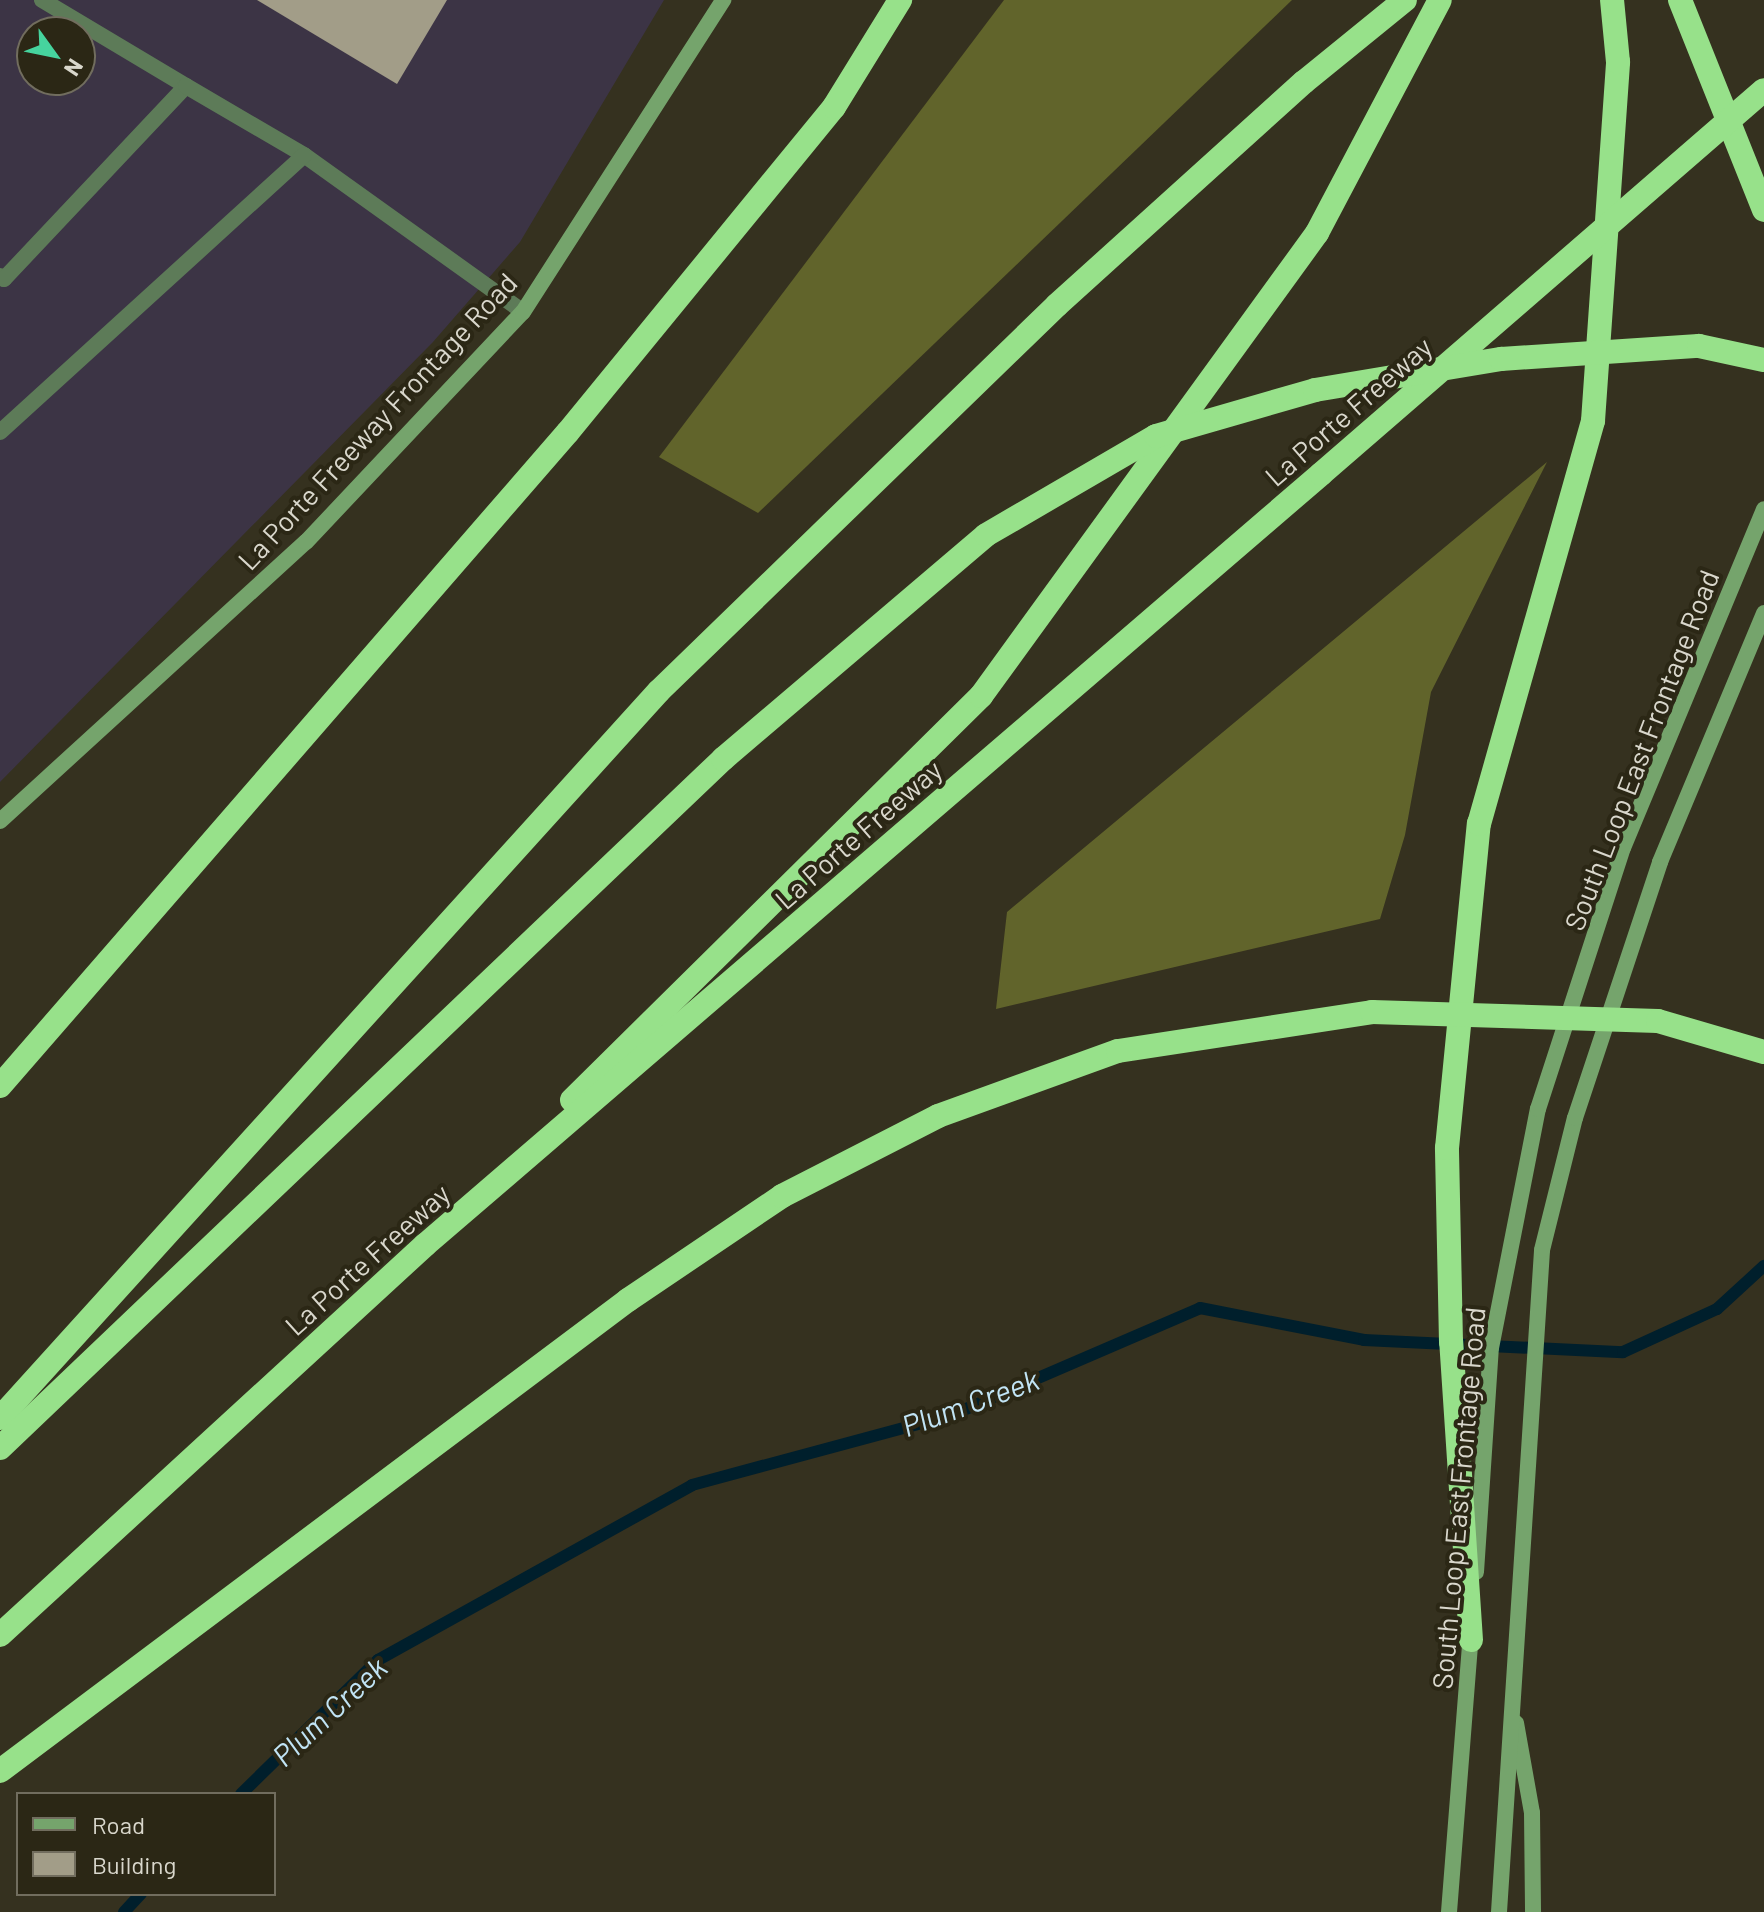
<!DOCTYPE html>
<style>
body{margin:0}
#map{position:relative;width:1764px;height:1912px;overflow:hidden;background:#35311f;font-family:Barlow,sans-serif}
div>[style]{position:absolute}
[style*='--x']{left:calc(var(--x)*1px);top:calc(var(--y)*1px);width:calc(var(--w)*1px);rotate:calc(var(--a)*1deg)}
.industrial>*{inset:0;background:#3c3445}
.forest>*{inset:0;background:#61642b}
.stream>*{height:12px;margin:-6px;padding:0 6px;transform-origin:6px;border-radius:6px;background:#001f2c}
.building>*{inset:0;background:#a29d88}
.service>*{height:16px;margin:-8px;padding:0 8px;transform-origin:8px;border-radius:8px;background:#5d7b58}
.secondary>*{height:16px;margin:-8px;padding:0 8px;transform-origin:8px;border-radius:8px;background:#75a46c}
.motorway>*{height:24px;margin:-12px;padding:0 12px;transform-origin:12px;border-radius:12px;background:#97e18a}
.motorway-bridge>*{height:24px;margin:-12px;padding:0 12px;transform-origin:12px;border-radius:12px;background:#97e18a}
span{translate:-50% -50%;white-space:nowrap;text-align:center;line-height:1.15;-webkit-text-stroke:8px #2b2715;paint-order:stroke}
.street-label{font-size:28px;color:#d9d7cc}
.water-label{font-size:30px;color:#c1e4f5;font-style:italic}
.legend{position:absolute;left:16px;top:1792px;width:260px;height:104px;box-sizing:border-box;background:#2b2715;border:2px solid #716d5e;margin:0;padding:10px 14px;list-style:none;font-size:24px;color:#d9d7cc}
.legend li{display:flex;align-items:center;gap:16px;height:40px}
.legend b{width:40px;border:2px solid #716d5e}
.north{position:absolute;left:16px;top:16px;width:80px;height:80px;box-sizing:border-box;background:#2b2715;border:2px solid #716d5e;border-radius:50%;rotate:123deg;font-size:22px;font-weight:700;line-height:32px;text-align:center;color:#d9d7cc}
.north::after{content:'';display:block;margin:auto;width:28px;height:36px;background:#46d49e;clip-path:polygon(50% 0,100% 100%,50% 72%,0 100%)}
</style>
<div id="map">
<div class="industrial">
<i style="clip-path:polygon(evenodd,0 0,664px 0,520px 242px,433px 342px,0 782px,0 0,32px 32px,80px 32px,80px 80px,32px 80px,32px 32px)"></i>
</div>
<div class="forest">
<i style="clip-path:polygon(1004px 0,1292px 0,758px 513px,659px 457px)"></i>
<i style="clip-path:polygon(1547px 462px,1431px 692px,1405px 835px,1380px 919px,996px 1009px,1007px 912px)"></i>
</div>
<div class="stream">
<i style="--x:241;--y:1794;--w:192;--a:-44.4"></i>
<i style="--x:378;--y:1660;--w:359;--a:-29.1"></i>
<i style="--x:692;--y:1485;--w:269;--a:-15.1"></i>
<i style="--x:952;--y:1415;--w:270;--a:-23.3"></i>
<i style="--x:1200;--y:1308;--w:167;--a:11"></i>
<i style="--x:1364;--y:1340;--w:259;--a:2.7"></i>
<i style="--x:1623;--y:1352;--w:103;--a:-24.6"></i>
<i style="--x:1717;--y:1309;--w:64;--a:-42.5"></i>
<i style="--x:124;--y:1912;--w:25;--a:-47"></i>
</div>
<div class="building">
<i style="clip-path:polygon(257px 0,447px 0,397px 84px)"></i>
</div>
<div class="service">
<i style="--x:42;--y:0;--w:168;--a:30.8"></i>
<i style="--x:0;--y:276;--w:5;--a:37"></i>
<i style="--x:4;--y:279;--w:265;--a:-46.7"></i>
<i style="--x:186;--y:86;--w:137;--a:30.3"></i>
<i style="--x:304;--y:155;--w:269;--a:35.6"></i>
<i style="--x:0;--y:432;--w:411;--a:-42.3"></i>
</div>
<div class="secondary">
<i style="--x:0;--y:821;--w:414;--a:-42.4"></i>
<i style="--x:306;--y:542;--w:316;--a:-46.7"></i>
<i style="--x:523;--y:312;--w:371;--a:-57.3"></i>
<i style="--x:1476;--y:1572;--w:225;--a:-86.2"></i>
<i style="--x:1491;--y:1348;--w:244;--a:-78.9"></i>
<i style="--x:1538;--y:1109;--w:274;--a:-72"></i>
<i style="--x:1623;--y:848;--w:367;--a:-67.4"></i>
<i style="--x:1516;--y:1723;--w:91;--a:79.9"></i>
<i style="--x:1532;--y:1813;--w:99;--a:89.4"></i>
<i style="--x:1449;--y:1912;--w:282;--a:-85.5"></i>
<i style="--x:1499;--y:1912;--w:663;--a:-86.28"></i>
<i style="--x:1542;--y:1250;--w:136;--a:-76"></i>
<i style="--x:1575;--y:1118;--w:270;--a:-71.6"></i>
<i style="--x:1660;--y:862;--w:270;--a:-67.3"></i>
</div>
<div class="motorway">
<i style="--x:1680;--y:0;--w:226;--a:68.2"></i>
<i style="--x:0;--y:1086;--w:866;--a:-49.03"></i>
<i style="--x:568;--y:432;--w:420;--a:-50.7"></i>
<i style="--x:834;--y:107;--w:126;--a:-58.3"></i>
<i style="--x:572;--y:1100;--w:575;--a:-44.65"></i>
<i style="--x:981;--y:696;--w:572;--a:-54.03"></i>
<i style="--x:1317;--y:233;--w:263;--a:-62.2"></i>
<i style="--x:0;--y:1418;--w:981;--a:-47.81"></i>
<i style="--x:659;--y:691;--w:554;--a:-44.12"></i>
<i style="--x:1057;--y:305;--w:333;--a:-42.1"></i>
<i style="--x:1304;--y:82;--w:130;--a:-39.1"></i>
<i style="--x:0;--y:1448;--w:999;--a:-43.62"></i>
<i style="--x:0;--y:1635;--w:577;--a:-42.54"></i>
<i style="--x:425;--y:1245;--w:1182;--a:-40.71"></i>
<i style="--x:1471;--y:1640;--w:299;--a:-93.8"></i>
<i style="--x:1451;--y:1342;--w:194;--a:-91.2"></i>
<i style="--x:1447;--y:1148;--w:326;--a:-84.4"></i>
<i style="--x:1479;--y:824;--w:419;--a:-74.2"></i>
<i style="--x:1593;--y:421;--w:360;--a:-86"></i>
<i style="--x:1618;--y:62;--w:62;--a:-95.5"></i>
<i style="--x:0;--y:1771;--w:785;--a:-36.87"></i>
<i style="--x:628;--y:1300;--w:186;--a:-34"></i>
<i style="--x:782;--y:1196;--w:175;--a:-27.1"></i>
</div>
<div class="motorway-bridge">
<i style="--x:1321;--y:474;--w:586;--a:-40.92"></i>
<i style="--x:723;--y:759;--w:345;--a:-40.4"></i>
<i style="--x:986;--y:535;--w:197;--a:-30.2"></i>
<i style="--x:1156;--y:436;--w:166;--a:-16.1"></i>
<i style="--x:1315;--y:390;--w:189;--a:-9.5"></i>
<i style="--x:1501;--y:359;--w:198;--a:-3.8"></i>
<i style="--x:1699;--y:346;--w:66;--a:12.2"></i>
<i style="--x:938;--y:1116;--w:191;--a:-19.9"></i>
<i style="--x:1118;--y:1051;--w:257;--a:-8.7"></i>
<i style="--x:1372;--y:1012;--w:286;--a:1.8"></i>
<i style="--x:1658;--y:1021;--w:110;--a:16.3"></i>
</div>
<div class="street-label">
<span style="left:1348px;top:411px;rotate:-41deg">La Porte Freeway</span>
<span style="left:377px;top:421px;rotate:-47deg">La Porte Freeway Frontage Road</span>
<span style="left:1641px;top:750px;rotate:-69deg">South Loop East Frontage Road</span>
<span style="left:858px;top:834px;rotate:-41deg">La Porte Freeway</span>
<span style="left:367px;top:1259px;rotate:-42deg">La Porte Freeway</span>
<span style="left:1458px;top:1498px;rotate:-85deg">South Loop East Frontage Road</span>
</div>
<div class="water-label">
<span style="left:970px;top:1402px;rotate:-20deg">Plum Creek</span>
<span style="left:329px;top:1711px;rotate:-43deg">Plum Creek</span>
</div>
<ul class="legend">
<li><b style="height:10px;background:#75a46c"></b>Road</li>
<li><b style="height:22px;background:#a29d88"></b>Building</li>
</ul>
<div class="north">N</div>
</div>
